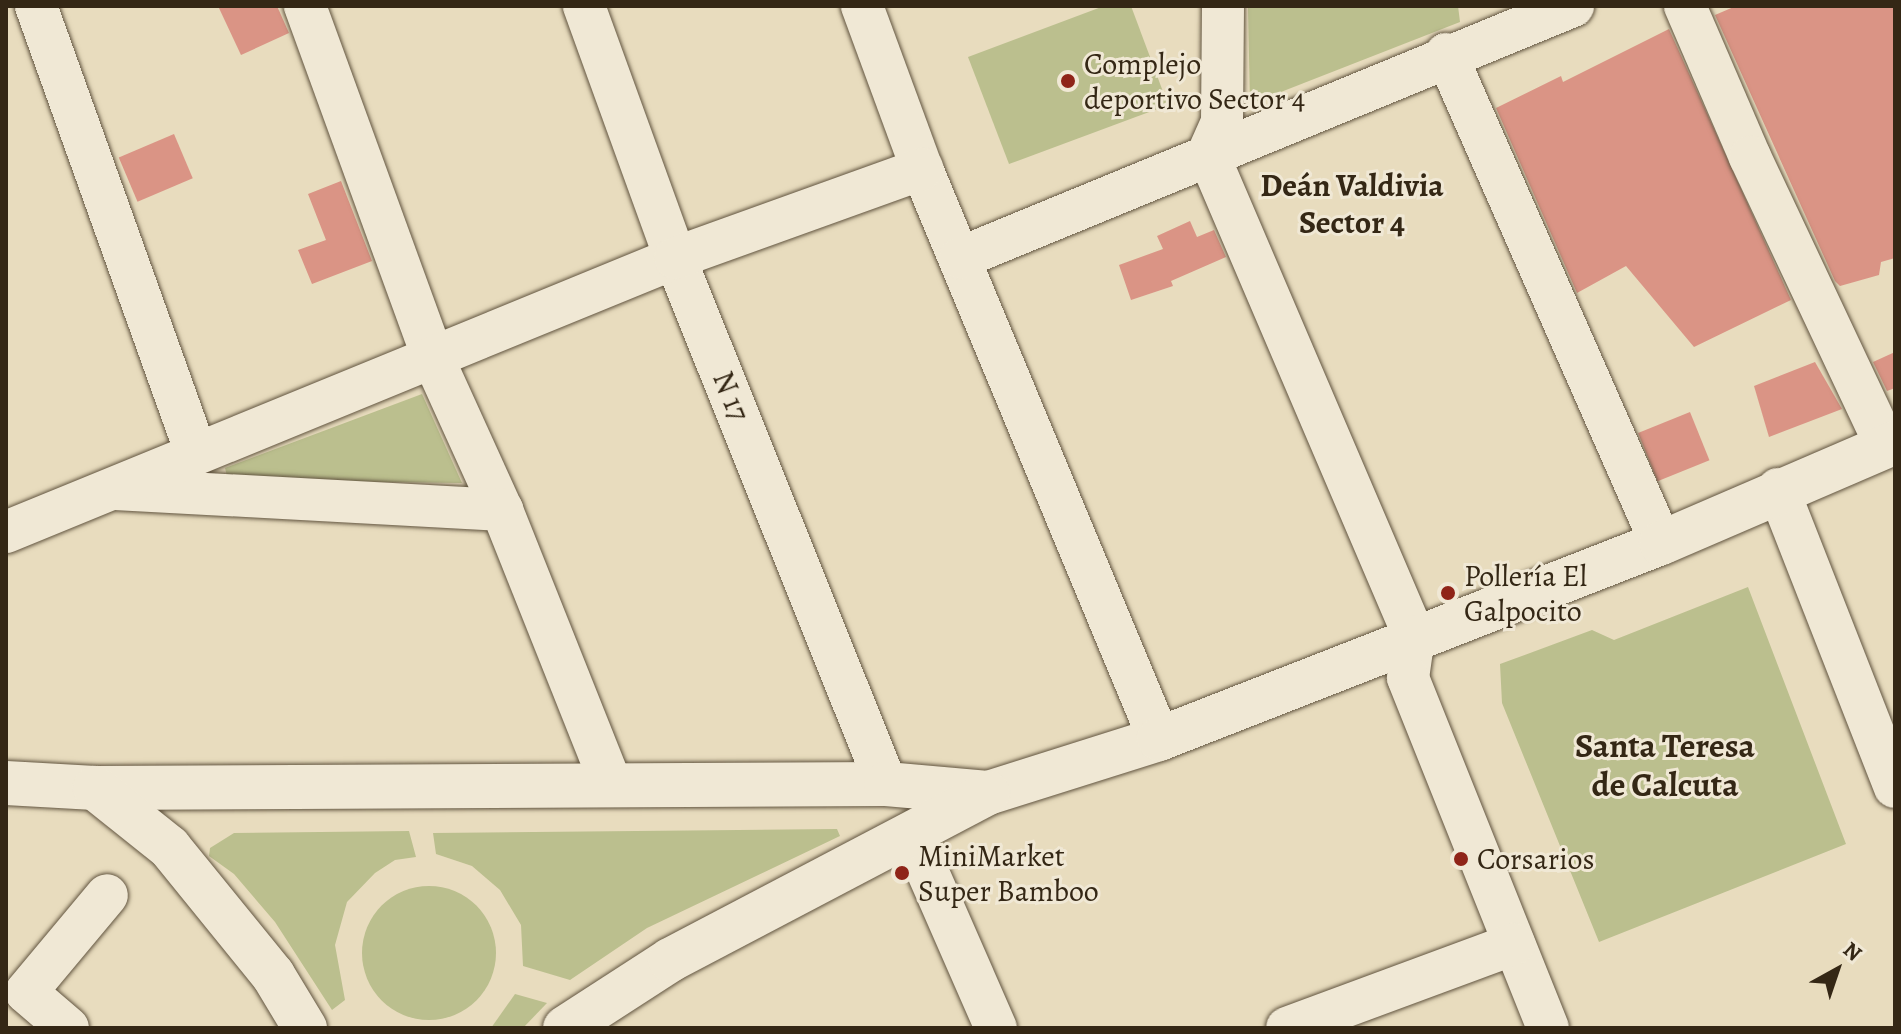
<!DOCTYPE html>
<meta charset="utf-8">
<style>
body{margin:0}
#map{position:relative;width:1901px;height:1034px;overflow:hidden;background:#e8dcbe;font-family:Alegreya,serif}
div>[style]{position:absolute}
[style*='--x']{left:calc(var(--x)*1px);top:calc(var(--y)*1px);width:calc(var(--w)*1px);rotate:calc(var(--a)*1deg)}
.green>*{inset:0;background:#bbbf8e}
.round{border-radius:50%}
.building>*{inset:0;background:#da9485;transform-origin:0 0}
.roads{filter:drop-shadow(0 0 2px #61543f) drop-shadow(0 0 2px #61543f)}
.street>*{height:42px;margin:-21px;padding:0 21px;transform-origin:21px;border-radius:21px;background:#f0e8d5}
.secondary>*{height:44px;margin:-22px;padding:0 22px;transform-origin:22px;border-radius:22px;background:#f0e8d5}
.dots>*{width:22px;height:22px;translate:-50% -50%;box-sizing:border-box;border:4px solid #f0e8d5;border-radius:50%}
span{translate:-50% -50%;white-space:nowrap;text-align:center;line-height:1.15;-webkit-text-stroke:6px #f0e8d5;paint-order:stroke}
.poi-label{font-size:30px;color:#342715}
.left{translate:0 -50%;text-align:left}
.street-label{font-size:30px;color:#342715}
.neighbourhood-label{font-size:32px;color:#342715;font-weight:700}
.quarter-label{font-size:34px;color:#342715;font-weight:700}
.frame{position:absolute;inset:0;border:8px solid #342715;pointer-events:none}
.north{position:absolute;left:1797px;top:930px;width:80px;height:80px;-webkit-text-stroke:6px #f0e8d5;paint-order:stroke;rotate:40deg;font-size:22px;font-weight:700;line-height:32px;text-align:center;color:#342715}
.north::after{content:'';display:block;margin:auto;width:28px;height:36px;background:#342715;clip-path:polygon(50% 0,100% 100%,50% 72%,0 100%)}
</style>
<div id="map">
<div class="green">
<i style="clip-path:polygon(1104px 6px,1131px 6px,1168px 105px,1009px 164px,968px 57px)"></i>
<i style="clip-path:polygon(1248px 6px,1458px 6px,1460px 22px,1250px 104px)"></i>
<i style="clip-path:polygon(422px 394px,462px 483px,228px 480px,225px 468px)"></i>
<i style="clip-path:polygon(1748px 587px,1846px 844px,1599px 942px,1502px 703px,1500px 664px,1592px 630px,1614px 640px)"></i>
<i style="clip-path:polygon(837px 829px,840px 836px,647px 928px,570px 980px,523px 966px,521px 925px,500px 890px,472px 866px,436px 854px,433px 833px)"></i>
<i style="clip-path:polygon(409px 831px,416px 857px,395px 860px,375px 873px,347px 902px,335px 945px,345px 1000px,332px 1010px,275px 922px,234px 874px,209px 856px,210px 848px,234px 833px)"></i>
<i class="round" style="left:362px;top:886px;width:134px;height:134px"></i>
<i style="clip-path:polygon(515px 994px,547px 1003px,523px 1028px,491px 1028px)"></i>
</div>
<div class="building">
<i style="clip-path:polygon(218px 6px,277px 6px,289px 33px,241px 55px)"></i>
<i style="clip-path:polygon(1736px 6px,1895px 6px,1895px 258px,1881px 262px,1879px 275px,1840px 286px,1835px 281px,1715px 15px)"></i>
<i style="clip-path:polygon(1669px 29px,1791px 300px,1694px 347px,1626px 266px,1577px 293px,1496px 108px,1561px 76px,1563px 82px)"></i>
<i style="left:174px;top:134px;width:48px;height:60px;rotate:67deg"></i>
<i style="clip-path:polygon(341px 181px,372px 261px,312px 284px,298px 250px,326px 240px,308px 194px)"></i>
<i style="clip-path:polygon(1190px 221px,1197px 237px,1214px 230px,1226px 257px,1171px 281px,1173px 286px,1131px 300px,1119px 265px,1163px 249px,1157px 236px)"></i>
<i style="clip-path:polygon(1895px 352px,1895px 388px,1887px 391px,1873px 362px)"></i>
<i style="clip-path:polygon(1815px 362px,1842px 409px,1769px 437px,1754px 386px)"></i>
<i style="left:1690px;top:412px;width:52px;height:56px;rotate:68deg"></i>
</div>
<div class="roads">
<div class="street">
<i style="--x:36;--y:6;--w:473;--a:70.3"></i>
<i style="--x:305;--y:6;--w:375;--a:70"></i>
<i style="--x:433;--y:358;--w:167;--a:65.6"></i>
<i style="--x:502;--y:510;--w:293;--a:68.3"></i>
<i style="--x:584;--y:6;--w:268;--a:70.1"></i>
<i style="--x:675;--y:258;--w:567;--a:68.14"></i>
<i style="--x:862;--y:6;--w:174;--a:69.8"></i>
<i style="--x:922;--y:169;--w:617;--a:67.42"></i>
<i style="--x:1223;--y:6;--w:116;--a:90.5"></i>
<i style="--x:1222;--y:122;--w:35;--a:114"></i>
<i style="--x:1208;--y:154;--w:524;--a:66.86"></i>
<i style="--x:1414;--y:636;--w:42;--a:98.1"></i>
<i style="--x:1408;--y:678;--w:377;--a:68.2"></i>
<i style="--x:1685;--y:6;--w:164;--a:66.7"></i>
<i style="--x:1750;--y:157;--w:319;--a:64.8"></i>
<i style="--x:1446;--y:54;--w:534;--a:66.27"></i>
<i style="--x:960;--y:258;--w:663;--a:-22.35"></i>
<i style="--x:115;--y:489;--w:388;--a:3.1"></i>
<i style="--x:1778;--y:489;--w:320;--a:68.6"></i>
<i style="--x:6;--y:532;--w:723;--a:-22.27"></i>
<i style="--x:675;--y:258;--w:263;--a:-19.8"></i>
<i style="--x:912;--y:836;--w:210;--a:66.4"></i>
<i style="--x:68;--y:1028;--w:55;--a:-139.4"></i>
<i style="--x:26;--y:992;--w:126;--a:-50.1"></i>
<i style="--x:1287;--y:1028;--w:242;--a:-20.3"></i>
</div>
<div class="secondary">
<i style="--x:6;--y:783;--w:89;--a:3.2"></i>
<i style="--x:95;--y:788;--w:791;--a:-0.29"></i>
<i style="--x:886;--y:784;--w:102;--a:5"></i>
<i style="--x:988;--y:793;--w:179;--a:-17.5"></i>
<i style="--x:1159;--y:739;--w:539;--a:-21.33"></i>
<i style="--x:1661;--y:543;--w:255;--a:-23.3"></i>
<i style="--x:95;--y:788;--w:95;--a:38.6"></i>
<i style="--x:169;--y:847;--w:165;--a:50.9"></i>
<i style="--x:273;--y:975;--w:62;--a:58.9"></i>
<i style="--x:565;--y:1028;--w:125;--a:-32.9"></i>
<i style="--x:670;--y:960;--w:359;--a:-27.7"></i>
</div>
</div>
<div class="dots">
<i style="left:1068px;top:81px;background:#8f2418"></i>
<i style="left:1448px;top:593px;background:#8f2418"></i>
<i style="left:1461px;top:859px;background:#8f2418"></i>
<i style="left:902px;top:873px;background:#8f2418"></i>
</div>
<div class="poi-label">
<span class="left" style="left:1084px;top:81px">Complejo<br>deportivo Sector 4</span>
<span class="left" style="left:1464px;top:593px">Pollería El<br>Galpocito</span>
<span class="left" style="left:918px;top:873px">MiniMarket<br>Super Bamboo</span>
<span class="left" style="left:1477px;top:859px">Corsarios</span>
</div>
<div class="street-label">
<span style="left:731px;top:396px;rotate:68deg">N 17</span>
</div>
<div class="neighbourhood-label">
<span style="left:1352px;top:204px">Deán Valdivia<br>Sector 4</span>
</div>
<div class="quarter-label">
<span style="left:1665px;top:765px">Santa Teresa<br>de Calcuta</span>
</div>
<div class="frame"></div>
<div class="north">N</div>
</div>
